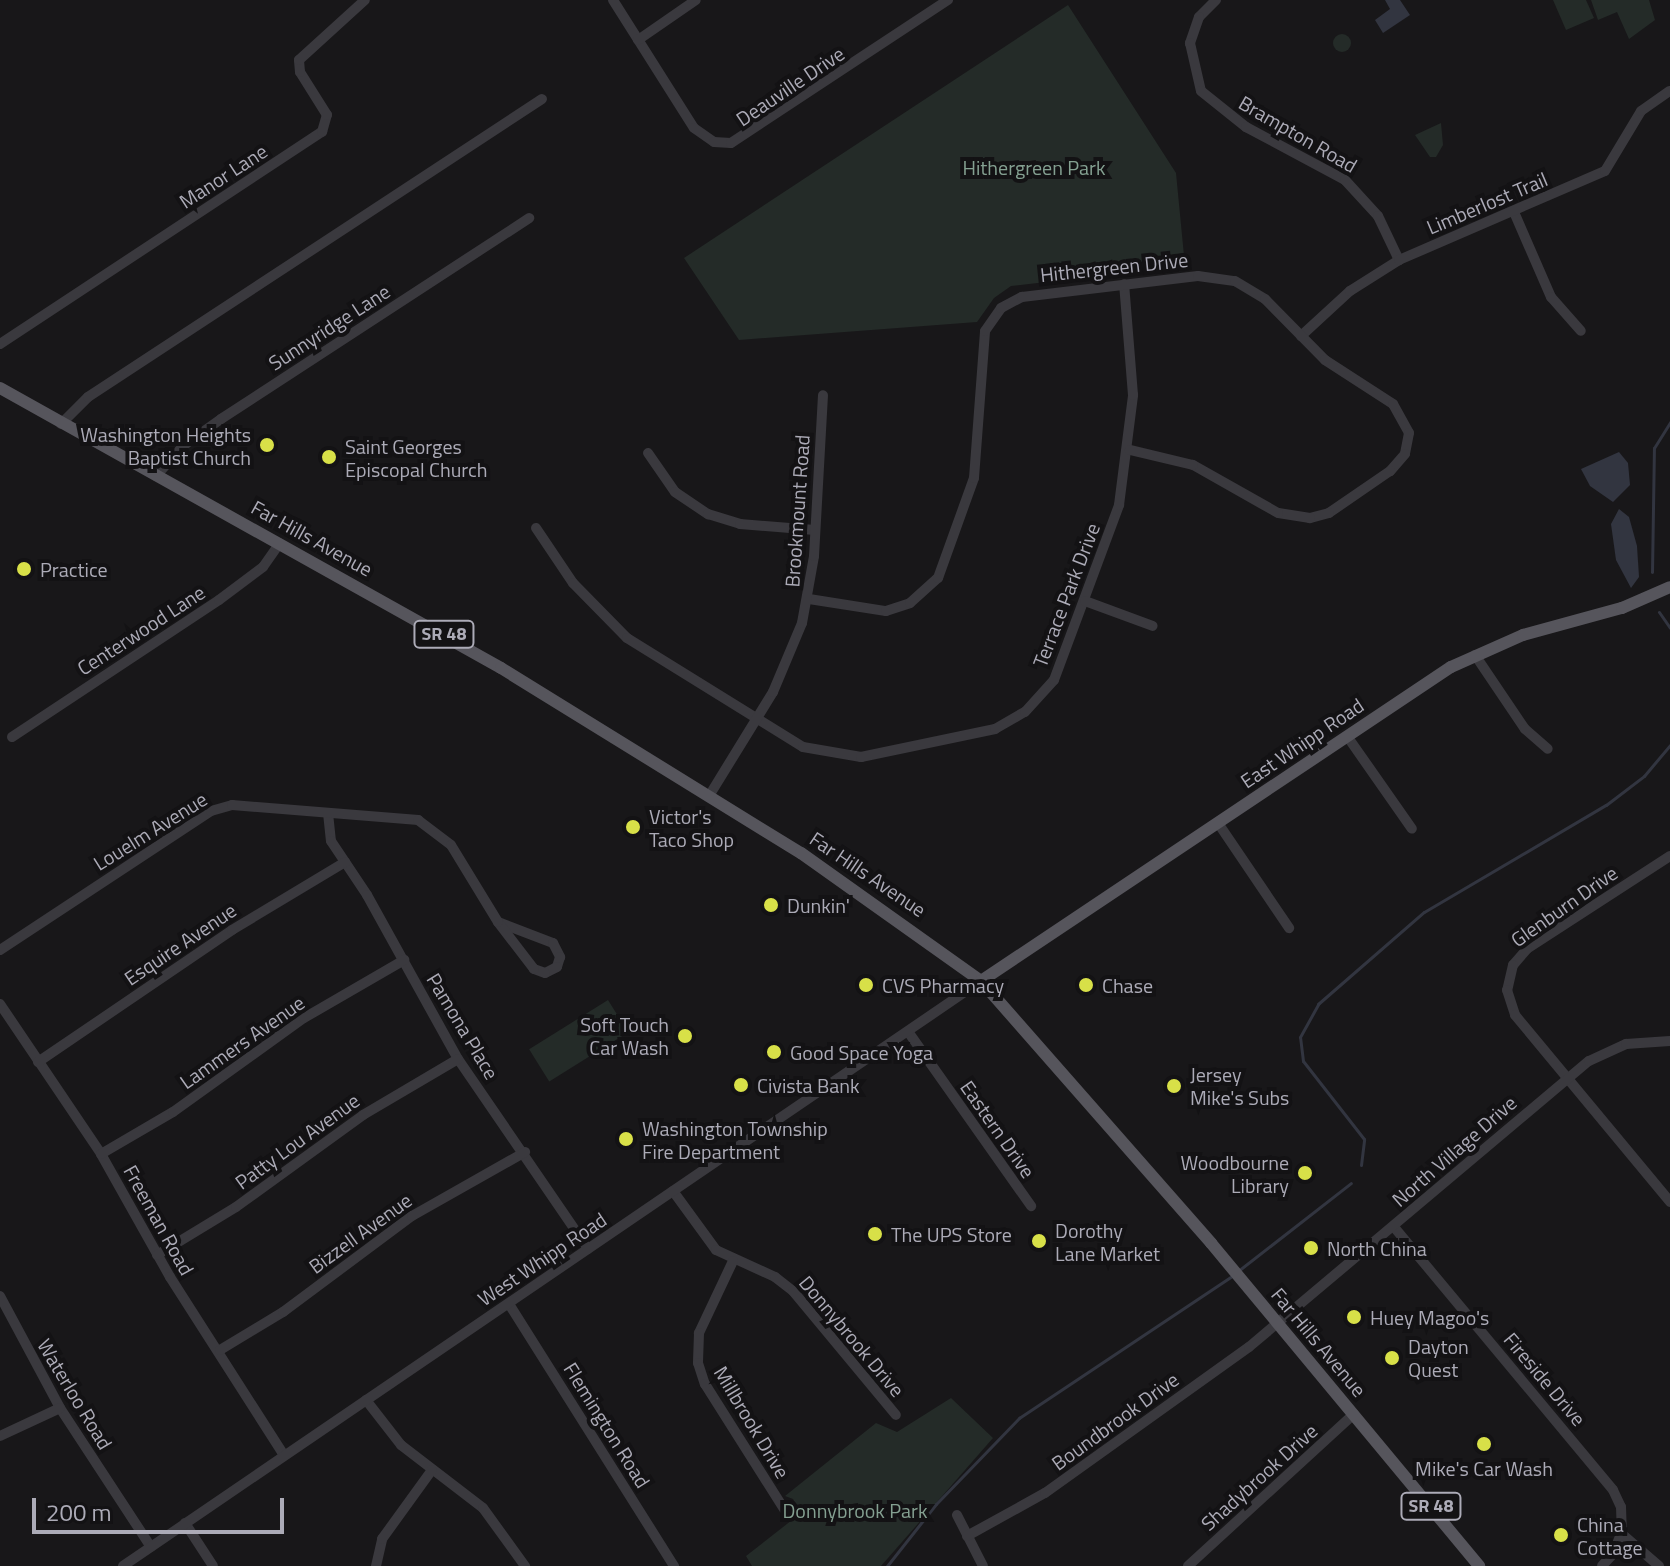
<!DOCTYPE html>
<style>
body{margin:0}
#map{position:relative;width:1670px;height:1566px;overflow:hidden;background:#181719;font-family:"Titillium Web",sans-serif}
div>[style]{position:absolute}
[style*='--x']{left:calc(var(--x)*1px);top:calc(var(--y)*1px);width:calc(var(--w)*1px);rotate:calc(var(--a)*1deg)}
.green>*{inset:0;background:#242b28;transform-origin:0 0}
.round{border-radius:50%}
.water>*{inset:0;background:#323540}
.stream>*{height:3px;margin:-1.5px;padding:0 1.5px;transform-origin:1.5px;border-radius:1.5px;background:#323540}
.minor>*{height:10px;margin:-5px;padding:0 5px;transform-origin:5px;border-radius:5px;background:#3a393e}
.major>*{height:12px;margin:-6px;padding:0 6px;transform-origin:6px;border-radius:6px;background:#56555c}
.dots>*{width:22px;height:22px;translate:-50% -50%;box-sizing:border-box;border:4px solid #131214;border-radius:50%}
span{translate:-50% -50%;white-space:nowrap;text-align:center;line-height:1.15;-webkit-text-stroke:8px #131214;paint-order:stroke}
.shield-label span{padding:2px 6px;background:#131214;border:2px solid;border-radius:6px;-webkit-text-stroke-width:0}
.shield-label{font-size:18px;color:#acabb7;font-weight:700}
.street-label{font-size:20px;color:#acabb7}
.park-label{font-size:20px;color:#84a091}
.poi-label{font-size:20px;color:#acabb7}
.right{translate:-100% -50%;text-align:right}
.left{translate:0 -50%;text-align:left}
.scale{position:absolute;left:32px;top:1498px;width:252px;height:36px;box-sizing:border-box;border:4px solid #acabb7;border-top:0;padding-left:10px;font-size:24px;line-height:28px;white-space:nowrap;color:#acabb7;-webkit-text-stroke:6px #131214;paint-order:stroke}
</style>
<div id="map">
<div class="green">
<i style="clip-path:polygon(1553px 0,1586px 0,1594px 18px,1566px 30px)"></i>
<i style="clip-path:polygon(1591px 0,1649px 0,1655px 20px,1629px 39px,1617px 12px,1598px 20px)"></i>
<i style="clip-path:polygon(1068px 5px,1176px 173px,1185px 266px,1011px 286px,994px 298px,977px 322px,739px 340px,684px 258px)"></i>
<i class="round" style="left:1333px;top:34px;width:18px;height:18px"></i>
<i style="clip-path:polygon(1441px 123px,1443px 145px,1436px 157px,1430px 157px,1415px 135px)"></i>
<i style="left:608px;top:1000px;width:38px;height:93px;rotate:58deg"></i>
<i style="clip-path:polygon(951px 1398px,993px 1438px,881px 1566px,752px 1566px,746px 1556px,801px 1513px,793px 1499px,785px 1496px,876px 1423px,897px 1432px)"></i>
</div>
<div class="water">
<i style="clip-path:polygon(1385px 0,1400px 0,1410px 15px,1383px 33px,1375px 20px,1390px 9px)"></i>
<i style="clip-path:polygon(1619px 452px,1628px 463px,1630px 485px,1613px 502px,1590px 486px,1581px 469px)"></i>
<i style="clip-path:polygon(1619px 509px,1629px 517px,1637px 546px,1639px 577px,1631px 588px,1616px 560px,1611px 524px)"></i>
</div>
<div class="stream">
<i style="--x:1652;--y:572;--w:124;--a:-89.1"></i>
<i style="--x:1654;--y:448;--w:31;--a:-58"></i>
<i style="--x:1659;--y:612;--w:19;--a:55"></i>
<i style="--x:1361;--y:1165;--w:26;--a:-83"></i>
<i style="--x:1364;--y:1139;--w:99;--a:-128"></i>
<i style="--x:1303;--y:1061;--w:24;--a:-97"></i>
<i style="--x:1300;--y:1037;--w:38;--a:-61"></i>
<i style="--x:1318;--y:1004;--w:140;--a:-41"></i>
<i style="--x:1424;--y:912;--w:211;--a:-30.5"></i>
<i style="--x:1606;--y:805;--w:48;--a:-37.3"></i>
<i style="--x:1644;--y:776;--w:40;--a:-50"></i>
<i style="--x:1238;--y:1271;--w:143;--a:-37.9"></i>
<i style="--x:887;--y:1566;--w:79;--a:-51.7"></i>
<i style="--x:936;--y:1504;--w:120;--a:-46"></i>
<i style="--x:1019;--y:1418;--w:256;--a:-33.7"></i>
</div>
<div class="minor">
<i style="--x:613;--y:0;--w:151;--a:57.7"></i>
<i style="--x:694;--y:128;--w:24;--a:35"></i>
<i style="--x:714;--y:142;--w:17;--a:3"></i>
<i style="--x:731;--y:143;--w:260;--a:-33.4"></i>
<i style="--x:1216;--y:0;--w:24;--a:135"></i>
<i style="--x:1199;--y:17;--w:28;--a:109"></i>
<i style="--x:1190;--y:43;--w:49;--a:77.1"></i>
<i style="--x:1201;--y:91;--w:58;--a:38.7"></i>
<i style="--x:1246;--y:127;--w:112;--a:28.2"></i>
<i style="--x:1345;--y:180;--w:49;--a:47.5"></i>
<i style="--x:1378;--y:216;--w:49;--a:64.5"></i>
<i style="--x:638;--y:40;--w:70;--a:-34.6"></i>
<i style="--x:1514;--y:212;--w:93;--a:66.5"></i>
<i style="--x:1551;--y:297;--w:45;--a:48.6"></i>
<i style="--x:1301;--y:336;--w:67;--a:-42.6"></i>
<i style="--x:1350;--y:291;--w:58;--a:-32.3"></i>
<i style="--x:1399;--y:260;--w:224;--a:-23.4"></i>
<i style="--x:1605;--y:171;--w:70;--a:-59"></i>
<i style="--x:1641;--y:111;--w:35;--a:-35"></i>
<i style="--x:0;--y:344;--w:386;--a:-33.4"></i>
<i style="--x:322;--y:132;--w:18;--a:-74"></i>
<i style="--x:327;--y:115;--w:51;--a:-122.1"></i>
<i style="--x:300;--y:72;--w:12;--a:-95"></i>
<i style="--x:299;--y:60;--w:89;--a:-42.3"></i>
<i style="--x:61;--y:424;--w:38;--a:-45"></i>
<i style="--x:88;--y:397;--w:543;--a:-33.28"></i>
<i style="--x:648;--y:453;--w:47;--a:55.3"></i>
<i style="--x:675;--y:492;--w:40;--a:34"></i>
<i style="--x:708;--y:514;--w:34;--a:17"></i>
<i style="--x:740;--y:524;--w:75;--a:4.6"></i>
<i style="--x:156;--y:476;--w:40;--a:-48"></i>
<i style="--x:183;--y:446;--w:47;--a:-35.4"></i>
<i style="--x:221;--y:419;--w:368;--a:-33.1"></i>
<i style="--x:536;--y:528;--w:66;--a:56.1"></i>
<i style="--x:573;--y:583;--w:77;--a:45.5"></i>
<i style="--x:627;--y:638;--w:207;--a:31.8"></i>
<i style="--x:803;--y:747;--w:59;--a:9.8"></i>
<i style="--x:861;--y:757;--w:137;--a:-11.8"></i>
<i style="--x:995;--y:729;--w:34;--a:-30"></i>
<i style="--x:1025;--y:712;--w:43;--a:-47.8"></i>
<i style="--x:1054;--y:680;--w:187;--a:-69.6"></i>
<i style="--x:1119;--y:505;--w:111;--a:-82.7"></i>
<i style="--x:1133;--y:395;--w:111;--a:-94.6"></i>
<i style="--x:809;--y:599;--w:78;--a:8.9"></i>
<i style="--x:886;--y:611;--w:25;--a:-18"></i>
<i style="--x:910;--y:603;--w:38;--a:-42"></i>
<i style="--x:938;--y:578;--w:106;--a:-70.2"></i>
<i style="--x:974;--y:478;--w:147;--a:-85.7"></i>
<i style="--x:985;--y:331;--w:28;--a:-55"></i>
<i style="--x:1001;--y:308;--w:24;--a:-28"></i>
<i style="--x:1022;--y:297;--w:177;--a:-6.8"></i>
<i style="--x:1198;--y:276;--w:37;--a:8"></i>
<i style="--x:1235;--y:281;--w:35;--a:31"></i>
<i style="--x:1265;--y:299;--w:86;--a:45.5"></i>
<i style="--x:1325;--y:360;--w:81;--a:32.9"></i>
<i style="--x:1393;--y:404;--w:33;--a:61"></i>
<i style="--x:1409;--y:433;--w:21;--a:101"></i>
<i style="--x:1405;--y:454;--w:23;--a:131"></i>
<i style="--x:1390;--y:471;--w:74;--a:145.5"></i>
<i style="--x:1329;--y:513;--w:20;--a:165"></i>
<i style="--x:1310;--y:518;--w:32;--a:-171"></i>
<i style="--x:1278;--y:513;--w:98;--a:-150.5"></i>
<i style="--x:1193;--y:465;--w:65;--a:-166.6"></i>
<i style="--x:1085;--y:601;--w:72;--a:20.2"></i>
<i style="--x:1475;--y:655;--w:89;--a:56"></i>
<i style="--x:1525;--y:729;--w:30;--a:41"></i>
<i style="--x:1347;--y:736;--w:113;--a:55"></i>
<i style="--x:12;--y:737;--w:248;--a:-33.5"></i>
<i style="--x:219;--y:600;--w:55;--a:-36.9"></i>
<i style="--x:263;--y:567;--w:29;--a:-55"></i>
<i style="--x:709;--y:796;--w:122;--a:-58.4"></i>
<i style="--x:773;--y:692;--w:75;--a:-67.2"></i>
<i style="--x:802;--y:623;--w:68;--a:-79.8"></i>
<i style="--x:814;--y:556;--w:161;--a:-86.8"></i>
<i style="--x:328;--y:813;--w:28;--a:84"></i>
<i style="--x:331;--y:841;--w:65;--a:56.3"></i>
<i style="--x:367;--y:895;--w:188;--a:61"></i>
<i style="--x:458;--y:1059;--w:230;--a:55.6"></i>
<i style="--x:1218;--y:823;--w:127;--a:55.9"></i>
<i style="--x:1670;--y:856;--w:171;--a:147"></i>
<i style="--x:1527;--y:949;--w:21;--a:131"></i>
<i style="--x:1513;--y:965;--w:26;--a:103"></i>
<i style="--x:1507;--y:990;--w:26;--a:72"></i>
<i style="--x:1515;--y:1015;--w:243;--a:50.3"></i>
<i style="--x:498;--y:922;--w:59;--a:20.9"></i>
<i style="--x:553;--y:943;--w:16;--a:63"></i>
<i style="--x:560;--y:957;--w:10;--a:107"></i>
<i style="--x:557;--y:967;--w:13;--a:153"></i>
<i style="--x:545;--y:973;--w:12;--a:-160"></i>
<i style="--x:534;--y:969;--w:59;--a:-127.5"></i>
<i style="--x:0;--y:950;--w:253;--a:-33.4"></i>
<i style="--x:211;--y:811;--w:22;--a:-16"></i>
<i style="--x:232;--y:805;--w:187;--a:4.6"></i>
<i style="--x:418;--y:820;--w:41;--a:37.1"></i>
<i style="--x:451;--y:845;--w:90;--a:58.6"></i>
<i style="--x:0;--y:1004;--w:181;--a:56"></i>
<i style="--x:101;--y:1154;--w:141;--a:60.7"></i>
<i style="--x:170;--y:1277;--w:211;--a:57.4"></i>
<i style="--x:909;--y:1033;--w:212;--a:54.8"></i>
<i style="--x:38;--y:1062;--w:235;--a:-34.2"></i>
<i style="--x:232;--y:930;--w:132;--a:-31"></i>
<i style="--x:101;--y:1154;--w:83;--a:-30.3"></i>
<i style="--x:173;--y:1112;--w:161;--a:-35.7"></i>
<i style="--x:304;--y:1018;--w:116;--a:-30.1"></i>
<i style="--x:673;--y:1191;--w:73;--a:53.9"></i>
<i style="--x:716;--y:1250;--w:65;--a:24.6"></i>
<i style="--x:775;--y:1277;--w:23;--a:38"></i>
<i style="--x:793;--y:1291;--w:161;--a:50.3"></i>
<i style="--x:1394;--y:1227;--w:342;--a:50.2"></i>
<i style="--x:1613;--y:1490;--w:19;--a:65"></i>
<i style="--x:1621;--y:1507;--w:24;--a:88"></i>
<i style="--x:1622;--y:1531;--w:25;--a:111"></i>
<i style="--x:1613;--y:1554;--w:16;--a:133"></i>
<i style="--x:157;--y:1255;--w:92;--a:-31.3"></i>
<i style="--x:236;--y:1207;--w:157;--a:-35.9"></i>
<i style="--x:363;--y:1115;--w:110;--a:-30.5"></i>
<i style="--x:733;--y:1261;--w:80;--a:115.3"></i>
<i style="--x:699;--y:1333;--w:30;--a:92"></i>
<i style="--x:698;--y:1363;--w:22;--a:72"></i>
<i style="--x:705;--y:1384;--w:148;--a:57.7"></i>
<i style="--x:0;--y:1296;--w:127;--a:61.8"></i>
<i style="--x:60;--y:1408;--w:166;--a:56.8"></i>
<i style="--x:509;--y:1304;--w:310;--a:57.8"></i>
<i style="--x:220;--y:1350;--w:74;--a:-31.1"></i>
<i style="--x:283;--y:1312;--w:161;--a:-36.7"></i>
<i style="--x:412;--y:1216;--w:130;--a:-29.5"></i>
<i style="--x:366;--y:1400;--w:57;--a:52.1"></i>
<i style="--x:401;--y:1445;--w:103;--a:37.5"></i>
<i style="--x:483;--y:1508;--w:72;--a:54.1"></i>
<i style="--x:0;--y:1436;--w:66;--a:-25"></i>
<i style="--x:957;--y:1515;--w:57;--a:63"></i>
<i style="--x:185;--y:1523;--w:51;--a:56.9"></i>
<i style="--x:1622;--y:1534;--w:49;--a:40.9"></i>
<i style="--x:967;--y:1536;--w:89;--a:-28.9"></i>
<i style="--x:1045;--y:1493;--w:251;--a:-35.6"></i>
<i style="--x:1249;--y:1347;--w:444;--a:-40.1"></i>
<i style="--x:1589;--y:1061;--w:41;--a:-24.7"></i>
<i style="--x:1626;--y:1044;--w:44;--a:-3.9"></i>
<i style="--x:123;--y:1566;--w:1038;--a:-34.29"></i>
<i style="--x:376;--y:1566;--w:28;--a:-77"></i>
<i style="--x:382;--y:1539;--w:85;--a:-54.1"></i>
<i style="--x:1188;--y:1566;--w:225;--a:-42.5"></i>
</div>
<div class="major">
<i style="--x:0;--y:388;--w:574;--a:29.2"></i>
<i style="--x:501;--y:668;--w:352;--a:31.7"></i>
<i style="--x:801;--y:853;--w:221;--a:35.4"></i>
<i style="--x:981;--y:981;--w:349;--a:48.7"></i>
<i style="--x:1211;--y:1243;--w:420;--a:50.3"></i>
<i style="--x:981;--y:981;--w:565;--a:-33.75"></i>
<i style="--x:1451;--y:667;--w:79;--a:-24"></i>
<i style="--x:1523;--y:635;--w:103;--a:-15.3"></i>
<i style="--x:1622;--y:608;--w:52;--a:-23.6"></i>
</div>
<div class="dots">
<i style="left:267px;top:445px;background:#d8e048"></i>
<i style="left:329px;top:457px;background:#d8e048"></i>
<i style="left:24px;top:569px;background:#d8e048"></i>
<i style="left:633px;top:827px;background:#d8e048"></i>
<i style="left:771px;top:905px;background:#d8e048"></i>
<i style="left:866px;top:985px;background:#d8e048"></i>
<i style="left:1086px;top:985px;background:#d8e048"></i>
<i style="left:685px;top:1036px;background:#d8e048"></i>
<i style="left:774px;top:1052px;background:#d8e048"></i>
<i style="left:741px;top:1085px;background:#d8e048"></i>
<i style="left:1174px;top:1086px;background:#d8e048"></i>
<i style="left:626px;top:1139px;background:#d8e048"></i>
<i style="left:1305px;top:1173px;background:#d8e048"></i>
<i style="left:875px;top:1234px;background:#d8e048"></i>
<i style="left:1039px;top:1241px;background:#d8e048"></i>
<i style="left:1311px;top:1248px;background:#d8e048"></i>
<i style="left:1354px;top:1317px;background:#d8e048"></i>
<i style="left:1392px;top:1358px;background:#d8e048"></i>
<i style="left:1484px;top:1444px;background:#d8e048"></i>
<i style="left:1561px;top:1535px;background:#d8e048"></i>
</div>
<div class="shield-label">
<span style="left:444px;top:634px">SR 48</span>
<span style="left:1431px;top:1506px">SR 48</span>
</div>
<div class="street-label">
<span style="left:790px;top:86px;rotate:-34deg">Deauville Drive</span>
<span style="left:1298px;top:134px;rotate:30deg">Brampton Road</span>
<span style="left:223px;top:176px;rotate:-33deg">Manor Lane</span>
<span style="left:1487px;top:203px;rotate:-23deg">Limberlost Trail</span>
<span style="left:1114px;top:267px;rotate:-6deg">Hithergreen Drive</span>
<span style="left:329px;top:327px;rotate:-33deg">Sunnyridge Lane</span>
<span style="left:797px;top:511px;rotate:-86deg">Brookmount Road</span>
<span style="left:312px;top:538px;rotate:29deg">Far Hills Avenue</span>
<span style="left:1066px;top:595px;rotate:-69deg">Terrace Park Drive</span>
<span style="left:141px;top:630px;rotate:-33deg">Centerwood Lane</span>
<span style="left:1302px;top:743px;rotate:-34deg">East Whipp Road</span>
<span style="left:150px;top:831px;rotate:-32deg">Louelm Avenue</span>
<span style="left:868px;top:874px;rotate:34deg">Far Hills Avenue</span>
<span style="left:1564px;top:906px;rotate:-35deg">Glenburn Drive</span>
<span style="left:180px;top:944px;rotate:-34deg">Esquire Avenue</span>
<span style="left:463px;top:1026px;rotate:59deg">Pamona Place</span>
<span style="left:242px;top:1042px;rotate:-35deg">Lammers Avenue</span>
<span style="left:998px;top:1129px;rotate:55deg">Eastern Drive</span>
<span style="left:297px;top:1141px;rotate:-36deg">Patty Lou Avenue</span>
<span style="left:1454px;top:1151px;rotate:-41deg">North Village Drive</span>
<span style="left:159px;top:1220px;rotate:61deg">Freeman Road</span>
<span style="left:360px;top:1233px;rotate:-36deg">Bizzell Avenue</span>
<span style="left:542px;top:1259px;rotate:-34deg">West Whipp Road</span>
<span style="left:852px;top:1336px;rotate:50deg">Donnybrook Drive</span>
<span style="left:1319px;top:1342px;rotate:50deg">Far Hills Avenue</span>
<span style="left:1545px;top:1379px;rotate:50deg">Fireside Drive</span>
<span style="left:75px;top:1394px;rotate:59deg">Waterloo Road</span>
<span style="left:1115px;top:1421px;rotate:-36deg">Boundbrook Drive</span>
<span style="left:752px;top:1422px;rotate:59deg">Millbrook Drive</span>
<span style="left:607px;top:1425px;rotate:58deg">Flemington Road</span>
<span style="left:1259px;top:1477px;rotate:-42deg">Shadybrook Drive</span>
</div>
<div class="park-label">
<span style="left:1034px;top:167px">Hithergreen Park</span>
<span style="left:855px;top:1510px">Donnybrook Park</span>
</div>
<div class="poi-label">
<span class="right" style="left:251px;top:446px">Washington Heights<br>Baptist Church</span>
<span class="left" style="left:345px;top:458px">Saint Georges<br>Episcopal Church</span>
<span class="left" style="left:40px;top:569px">Practice</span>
<span class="left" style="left:649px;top:828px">Victor's<br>Taco Shop</span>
<span class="left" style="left:787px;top:905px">Dunkin'</span>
<span class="left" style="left:882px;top:985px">CVS Pharmacy</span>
<span class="left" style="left:1102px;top:985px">Chase</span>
<span class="right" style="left:669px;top:1036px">Soft Touch<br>Car Wash</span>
<span class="left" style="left:790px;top:1052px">Good Space Yoga</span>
<span class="left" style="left:1190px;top:1086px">Jersey<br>Mike's Subs</span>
<span class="left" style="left:757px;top:1085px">Civista Bank</span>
<span class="left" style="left:642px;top:1140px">Washington Township<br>Fire Department</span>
<span class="right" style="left:1289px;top:1174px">Woodbourne<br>Library</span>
<span class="left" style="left:1055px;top:1242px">Dorothy<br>Lane Market</span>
<span class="left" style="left:891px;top:1234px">The UPS Store</span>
<span class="left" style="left:1327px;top:1248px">North China</span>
<span class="left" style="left:1370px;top:1317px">Huey Magoo's</span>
<span class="left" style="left:1408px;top:1358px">Dayton<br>Quest</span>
<span style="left:1484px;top:1468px">Mike's Car Wash</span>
<span class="left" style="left:1577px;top:1536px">China<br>Cottage</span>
</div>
<div class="scale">200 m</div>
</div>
